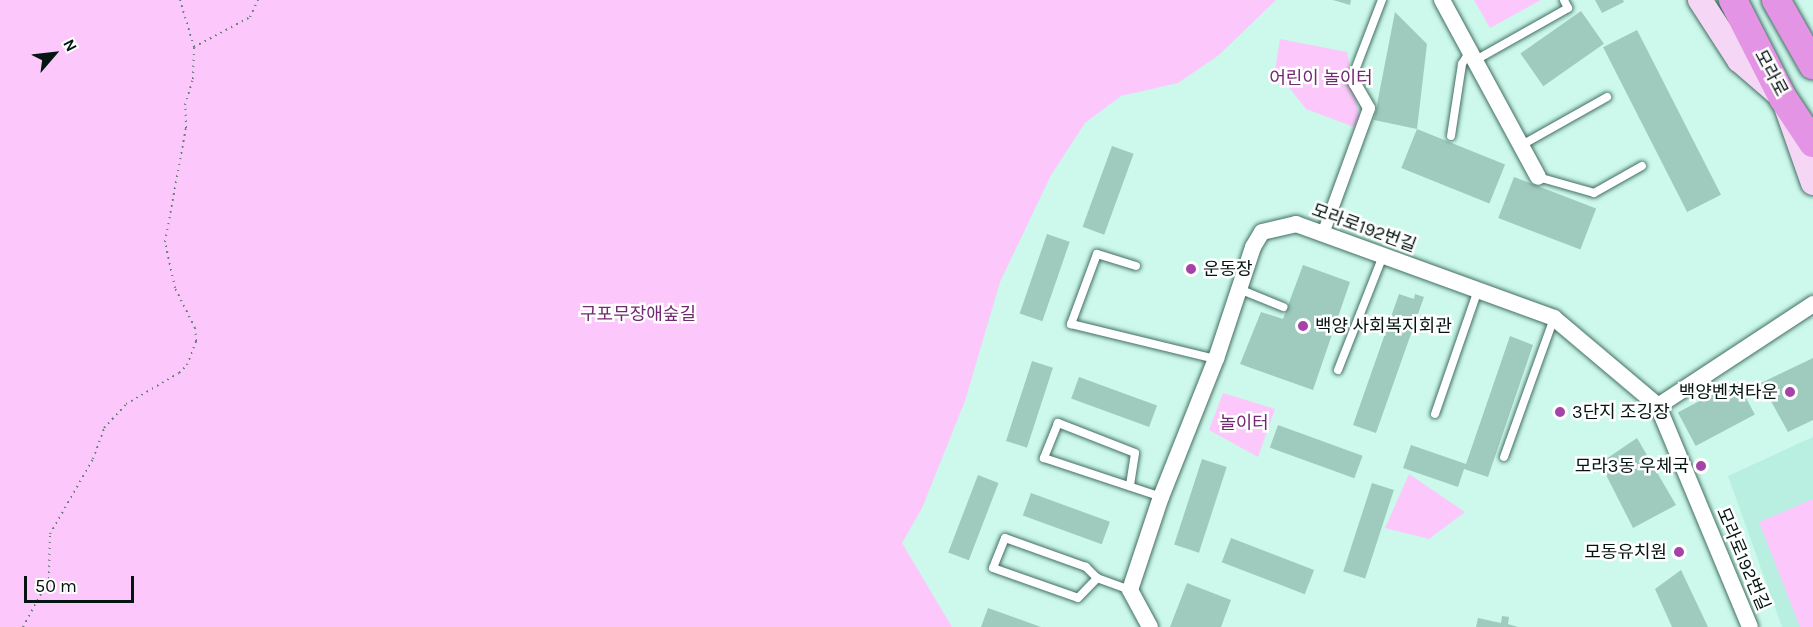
<!DOCTYPE html>
<meta charset="utf-8">
<style>
body{margin:0}
#map{position:relative;width:1813px;height:627px;overflow:hidden;background:#ccf9ec;font-family:Karla,"Noto Sans KR",sans-serif}
div>[style]{position:absolute}
[style*='--x']{left:calc(var(--x)*1px);top:calc(var(--y)*1px);width:calc(var(--w)*1px);rotate:calc(var(--a)*1deg)}
.built>*{inset:0;background:#b8efe0}
.green>*{inset:0;background:#fcc8fb}
.building>*{inset:0;background:#9fcbbe;transform-origin:0 0}
.path>*{height:2px;margin-top:-1px;transform-origin:0;background:repeating-linear-gradient(90deg,#648279 0 1.5px,transparent 0 6px)}
.roads{filter:drop-shadow(0 0 2px #446e63) drop-shadow(0 0 2px #446e63)}
.service>*{height:8px;margin:-4px;padding:0 4px;transform-origin:4px;border-radius:4px;background:#fff}
.pedestrian>*{height:12px;margin:-6px;padding:0 6px;transform-origin:6px;border-radius:6px;background:#fff}
.minor>*{height:16px;margin:-8px;padding:0 8px;transform-origin:8px;border-radius:8px;background:#fff}
.secondary>*{height:24px;margin:-12px;padding:0 12px;transform-origin:12px;border-radius:12px;background:#f5d7f5}
.trunk>*{height:28px;margin:-14px;padding:0 14px;transform-origin:14px;border-radius:14px;background:#e494e4}
.dots>*{width:16px;height:16px;translate:-50% -50%;box-sizing:border-box;border:3px solid #fff;border-radius:50%}
span{translate:-50% -50%;white-space:nowrap;text-align:center;line-height:1.15;-webkit-text-stroke:5px #fff;paint-order:stroke}
.street-label{font-size:18px;color:#051511}
.park-label{font-size:18px;color:#722a73}
.poi-label{font-size:18px;color:#051511}
.left{translate:0 -50%;text-align:left}
.right{translate:-100% -50%;text-align:right}
.north{position:absolute;left:24px;top:24px;width:60px;height:60px;-webkit-text-stroke:4px #fff;paint-order:stroke;rotate:62deg;font-size:16px;font-weight:700;line-height:24px;text-align:center;color:#051511}
.north::after{content:'';display:block;margin:auto;width:21px;height:27px;background:#051511;clip-path:polygon(50% 0,100% 100%,50% 72%,0 100%)}
.scale{position:absolute;left:24px;top:576px;width:110px;height:27px;box-sizing:border-box;border:3px solid #051511;border-top:0;padding-left:8px;font-size:18px;line-height:21px;white-space:nowrap;color:#051511;-webkit-text-stroke:4px #fff;paint-order:stroke}
</style>
<div id="map">
<div class="built">
<i style="clip-path:polygon(1813px 437px,1813px 627px,1782px 627px,1728px 476px)"></i>
</div>
<div class="green">
<i style="clip-path:polygon(0 0,1276px 0,1219px 55px,1178px 83px,1121px 96px,1085px 123px,1051px 175px,1000px 282px,965px 401px,922px 508px,902px 543px,952px 627px,0 627px)"></i>
<i style="clip-path:polygon(1474px 0,1541px 0,1490px 28px)"></i>
<i style="clip-path:polygon(1280px 39px,1347px 52px,1362px 130px,1306px 109px,1275px 70px)"></i>
<i style="clip-path:polygon(1223px 393px,1275px 409px,1258px 457px,1209px 430px)"></i>
<i style="clip-path:polygon(1409px 474px,1465px 512px,1429px 539px,1385px 528px)"></i>
<i style="clip-path:polygon(1813px 499px,1813px 627px,1800px 627px,1759px 522px)"></i>
</div>
<div class="building">
<i style="clip-path:polygon(1333px 0,1351px 0,1350px 5px)"></i>
<i style="clip-path:polygon(1595px 0,1623px 0,1624px 2px,1602px 13px)"></i>
<i style="left:1581px;top:11px;width:40px;height:74px;rotate:55deg"></i>
<i style="clip-path:polygon(1395px 12px,1427px 44px,1417px 129px,1374px 120px)"></i>
<i style="left:1637px;top:30px;width:185px;height:38px;rotate:63deg"></i>
<i style="left:1417px;top:129px;width:95px;height:42px;rotate:22deg"></i>
<i style="left:1112px;top:146px;width:23px;height:86px;rotate:20deg"></i>
<i style="left:1514px;top:177px;width:88px;height:44px;rotate:21deg"></i>
<i style="left:1047px;top:234px;width:24px;height:84px;rotate:19deg"></i>
<i style="clip-path:polygon(1303px 265px,1350px 282px,1313px 390px,1240px 364px,1261px 312px,1283px 319px)"></i>
<i style="clip-path:polygon(1399px 294px,1414px 299px,1415px 294px,1424px 297px,1376px 433px,1353px 425px)"></i>
<i style="clip-path:polygon(1510px 336px,1533px 345px,1488px 477px,1464px 469px,1458px 487px,1403px 468px,1411px 445px,1466px 464px)"></i>
<i style="clip-path:polygon(1813px 358px,1813px 420px,1788px 432px,1761px 383px)"></i>
<i style="left:1032px;top:361px;width:22px;height:84px;rotate:18deg"></i>
<i style="left:1079px;top:377px;width:83px;height:23px;rotate:20deg"></i>
<i style="left:1737px;top:381px;width:38px;height:67px;rotate:62deg"></i>
<i style="left:1278px;top:425px;width:90px;height:24px;rotate:20deg"></i>
<i style="clip-path:polygon(1637px 438px,1676px 505px,1633px 528px,1600px 463px)"></i>
<i style="left:1202px;top:459px;width:26px;height:90px;rotate:18deg"></i>
<i style="left:978px;top:475px;width:22px;height:83px;rotate:21deg"></i>
<i style="left:1372px;top:483px;width:23px;height:93px;rotate:18deg"></i>
<i style="left:1031px;top:493px;width:84px;height:24px;rotate:20deg"></i>
<i style="left:1231px;top:538px;width:89px;height:26px;rotate:21deg"></i>
<i style="clip-path:polygon(1681px 570px,1708px 627px,1672px 627px,1655px 589px)"></i>
<i style="clip-path:polygon(1187px 583px,1231px 600px,1221px 627px,1170px 627px)"></i>
<i style="clip-path:polygon(988px 608px,1041px 627px,981px 627px)"></i>
<i style="clip-path:polygon(1502px 616px,1509px 617px,1508px 624px,1518px 627px,1476px 627px,1478px 618px,1501px 623px)"></i>
</div>
<div class="path">
<i style="--x:194;--y:47;--w:64;--a:-28.2"></i>
<i style="--x:250;--y:17;--w:19;--a:-65"></i>
<i style="--x:23;--y:627;--w:55;--a:-61.6"></i>
<i style="--x:49;--y:579;--w:45;--a:-88.7"></i>
<i style="--x:50;--y:534;--w:86;--a:-60.2"></i>
<i style="--x:93;--y:459;--w:33;--a:-70"></i>
<i style="--x:104;--y:428;--w:33;--a:-47"></i>
<i style="--x:126;--y:404;--w:61;--a:-30.3"></i>
<i style="--x:179;--y:373;--w:11;--a:-45"></i>
<i style="--x:187;--y:365;--w:26;--a:-69"></i>
<i style="--x:196;--y:341;--w:13;--a:-94"></i>
<i style="--x:195;--y:328;--w:45;--a:-116.6"></i>
<i style="--x:175;--y:288;--w:47;--a:-102.3"></i>
<i style="--x:165;--y:242;--w:116;--a:-79.6"></i>
<i style="--x:186;--y:128;--w:23;--a:-92"></i>
<i style="--x:185;--y:105;--w:27;--a:-73"></i>
<i style="--x:193;--y:79;--w:32;--a:-88"></i>
<i style="--x:194;--y:47;--w:49;--a:-106.6"></i>
</div>
<div class="roads">
<div class="service">
<i style="--x:1474;--y:61;--w:108;--a:-29.4"></i>
<i style="--x:1568;--y:8;--w:9;--a:-117"></i>
<i style="--x:1352;--y:78;--w:84;--a:-69"></i>
<i style="--x:1451;--y:136;--w:73;--a:-81.3"></i>
<i style="--x:1462;--y:64;--w:13;--a:-58"></i>
<i style="--x:1520;--y:146;--w:100;--a:-29.4"></i>
<i style="--x:1538;--y:177;--w:58;--a:15.9"></i>
<i style="--x:1594;--y:193;--w:55;--a:-29.4"></i>
<i style="--x:1136;--y:266;--w:41;--a:-162.9"></i>
<i style="--x:1097;--y:254;--w:75;--a:110.4"></i>
<i style="--x:1071;--y:324;--w:149;--a:13.6"></i>
<i style="--x:1239;--y:289;--w:48;--a:22.2"></i>
<i style="--x:1338;--y:370;--w:123;--a:-68.5"></i>
<i style="--x:1435;--y:414;--w:131;--a:-70.9"></i>
<i style="--x:1504;--y:457;--w:148;--a:-70.2"></i>
<i style="--x:1130;--y:485;--w:32;--a:-81"></i>
<i style="--x:1135;--y:453;--w:83;--a:-158.7"></i>
<i style="--x:1058;--y:423;--w:38;--a:112"></i>
<i style="--x:1044;--y:458;--w:123;--a:18.4"></i>
<i style="--x:1097;--y:578;--w:16;--a:-135"></i>
<i style="--x:1086;--y:567;--w:86;--a:-160.3"></i>
<i style="--x:1005;--y:538;--w:32;--a:112"></i>
<i style="--x:993;--y:568;--w:90;--a:19.4"></i>
<i style="--x:1078;--y:598;--w:28;--a:-46"></i>
<i style="--x:1097;--y:578;--w:35;--a:20"></i>
</div>
<div class="pedestrian">
<i style="--x:1323;--y:234;--w:134;--a:-69.9"></i>
<i style="--x:1369;--y:108;--w:34;--a:-120"></i>
</div>
<div class="minor">
<i style="--x:1442;--y:0;--w:201;--a:61.5"></i>
<i style="--x:1658;--y:406;--w:186;--a:-33.3"></i>
<i style="--x:1150;--y:627;--w:42;--a:-118.4"></i>
<i style="--x:1130;--y:590;--w:98;--a:-71.6"></i>
<i style="--x:1161;--y:497;--w:149;--a:-68.3"></i>
<i style="--x:1216;--y:359;--w:118;--a:-71.7"></i>
<i style="--x:1253;--y:247;--w:17;--a:-59"></i>
<i style="--x:1262;--y:232;--w:35;--a:-13"></i>
<i style="--x:1296;--y:224;--w:275;--a:20"></i>
<i style="--x:1554;--y:318;--w:136;--a:40.2"></i>
<i style="--x:1658;--y:406;--w:239;--a:67.4"></i>
</div>
<div class="secondary">
<i style="--x:1700;--y:0;--w:72;--a:57"></i>
<i style="--x:1739;--y:60;--w:58;--a:40.8"></i>
<i style="--x:1783;--y:98;--w:90;--a:70.6"></i>
</div>
<div class="trunk">
<i style="--x:1733;--y:0;--w:110;--a:63"></i>
<i style="--x:1783;--y:98;--w:54;--a:56.3"></i>
<i style="--x:1776;--y:0;--w:75;--a:60.4"></i>
</div>
</div>
<div class="dots">
<i style="left:1191px;top:269px;background:#a643a8"></i>
<i style="left:1303px;top:326px;background:#a643a8"></i>
<i style="left:1790px;top:392px;background:#a643a8"></i>
<i style="left:1560px;top:412px;background:#a643a8"></i>
<i style="left:1701px;top:466px;background:#a643a8"></i>
<i style="left:1679px;top:552px;background:#a643a8"></i>
</div>
<div class="street-label">
<span style="left:1771px;top:73px;rotate:62deg">모라로</span>
<span style="left:1364px;top:228px;rotate:20deg">모라로192번길</span>
<span style="left:1743px;top:559px;rotate:67deg">모라로192번길</span>
</div>
<div class="park-label">
<span style="left:1321px;top:78px">어린이 놀이터</span>
<span style="left:638px;top:314px">구포무장애숲길</span>
<span style="left:1244px;top:423px">놀이터</span>
</div>
<div class="poi-label">
<span class="left" style="left:1203px;top:269px">운동장</span>
<span class="left" style="left:1315px;top:326px">백양 사회복지회관</span>
<span class="right" style="left:1778px;top:392px">백양벤쳐타운</span>
<span class="left" style="left:1572px;top:412px">3단지 조깅장</span>
<span class="right" style="left:1689px;top:466px">모라3동 우체국</span>
<span class="right" style="left:1667px;top:552px">모동유치원</span>
</div>
<div class="north">N</div>
<div class="scale">50 m</div>
</div>
